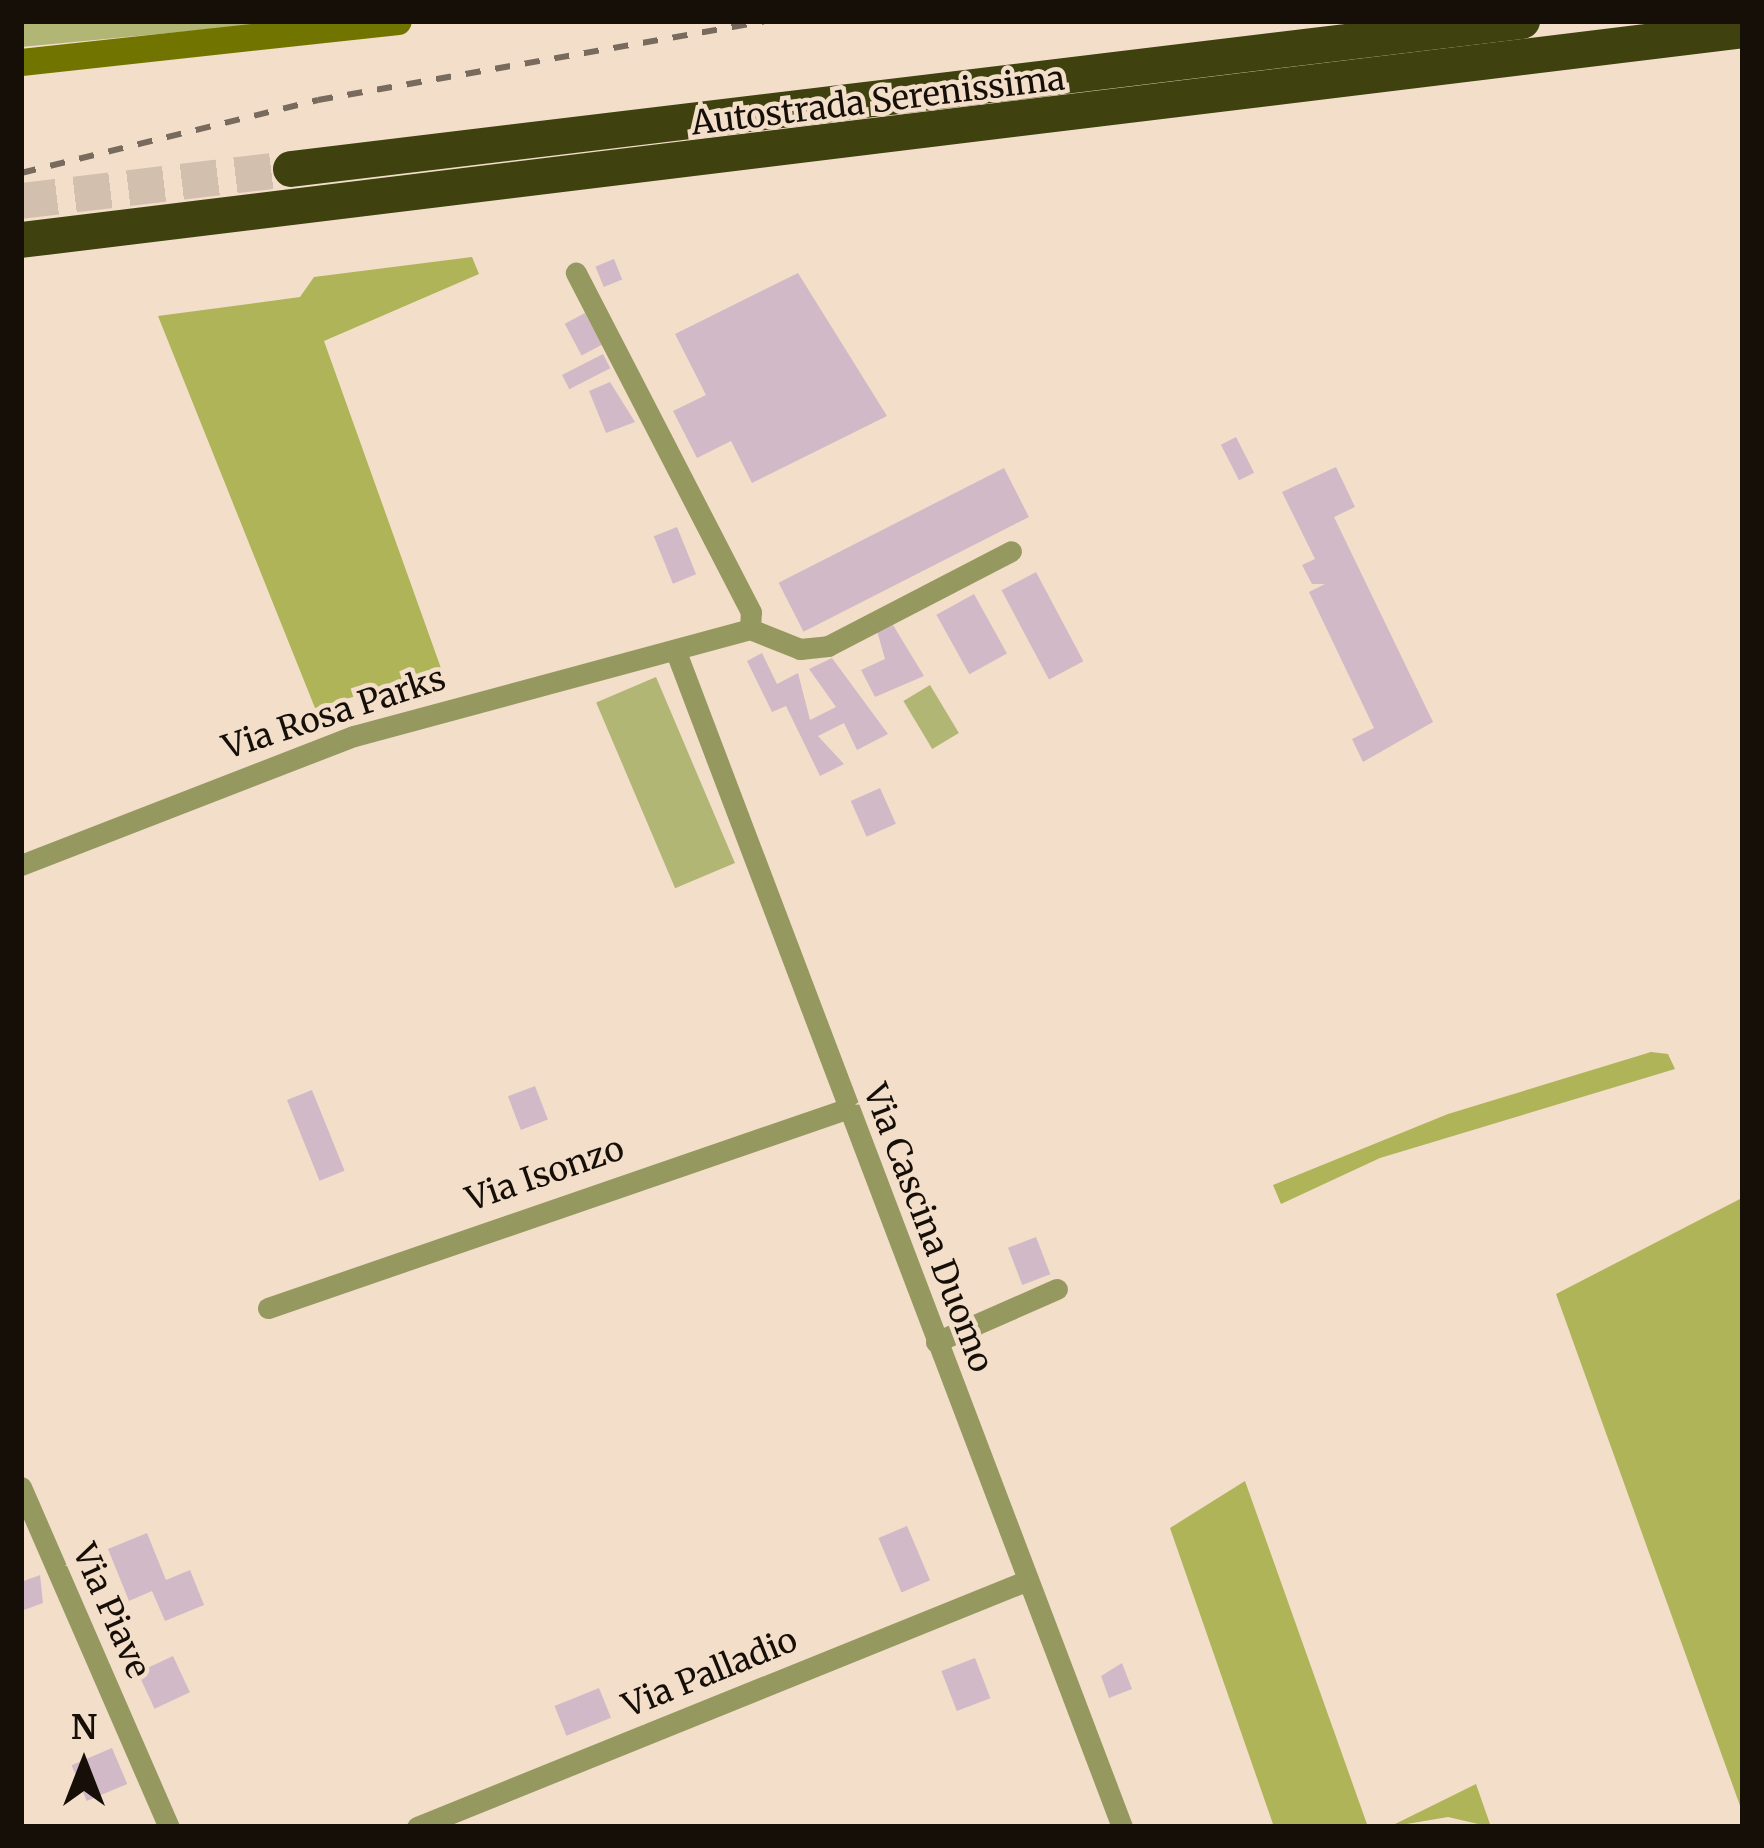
<!DOCTYPE html>
<style>
body{margin:0}
#map{position:relative;width:1764px;height:1848px;overflow:hidden;background:#f3deca;font-family:Merriweather,serif}
div>[style]{position:absolute}
[style*='--x']{left:calc(var(--x)*1px);top:calc(var(--y)*1px);width:calc(var(--w)*1px);rotate:calc(var(--a)*1deg)}
.green>*{inset:0;background:#b1b675;transform-origin:0 0}
.forest>*{inset:0;background:#afb459}
.building>*{inset:0;background:#d2b9c8;transform-origin:0 0}
.highway-tunnel>*{height:36px;margin-top:-18px;transform-origin:0;background:repeating-linear-gradient(90deg,#d2bfad 0 36px,transparent 0 54px)}
.street>*{height:21px;margin:-10.5px;padding:0 10.5px;transform-origin:10.5px;border-radius:10.5px;background:#95995f}
.secondary>*{height:27px;margin:-13.5px;padding:0 13.5px;transform-origin:13.5px;border-radius:13.5px;background:#717500}
.highway>*{height:36px;margin:-18px;padding:0 18px;transform-origin:18px;border-radius:18px;background:#3f420f}
.rail>*{height:6px;margin-top:-3px;transform-origin:0;background:repeating-linear-gradient(90deg,#786b5e 0 15px,transparent 0 30px)}
span{translate:-50% -50%;white-space:nowrap;text-align:center;line-height:1.15;-webkit-text-stroke:9px #f3deca;paint-order:stroke}
.street-label{font-size:33px;color:#160f08}
.frame{position:absolute;inset:0;border:24px solid #160f08;pointer-events:none}
.north{position:absolute;left:24px;top:1704px;width:120px;height:120px;-webkit-text-stroke:9px #f3deca;paint-order:stroke;rotate:0deg;font-size:33px;font-weight:700;line-height:48px;text-align:center;color:#160f08}
.north::after{content:'';display:block;margin:auto;width:42px;height:54px;background:#160f08;clip-path:polygon(50% 0,100% 100%,50% 72%,0 100%)}
</style>
<div id="map">
<div class="green">
<i style="clip-path:polygon(21px 21px,297px 21px,21px 47px)"></i>
<i style="left:656px;top:677px;width:202px;height:65px;rotate:67deg"></i>
<i style="left:930px;top:685px;width:56px;height:31px;rotate:59deg"></i>
</div>
<div class="forest">
<i style="clip-path:polygon(472px 257px,479px 274px,324px 341px,442px 671px,315px 708px,158px 316px,300px 297px,314px 277px)"></i>
<i style="clip-path:polygon(1651px 1052px,1668px 1054px,1675px 1069px,1380px 1158px,1281px 1204px,1273px 1185px,1448px 1114px)"></i>
<i style="clip-path:polygon(1740px 1199px,1743px 1207px,1743px 1814px,1556px 1294px)"></i>
<i style="clip-path:polygon(1245px 1481px,1368px 1827px,1274px 1827px,1170px 1528px)"></i>
<i style="clip-path:polygon(1476px 1784px,1491px 1827px,1448px 1817px,1389px 1827px)"></i>
</div>
<div class="building">
<i style="left:614px;top:259px;width:22px;height:20px;rotate:68deg"></i>
<i style="clip-path:polygon(798px 273px,887px 416px,752px 483px,731px 441px,697px 458px,673px 411px,706px 395px,675px 334px)"></i>
<i style="left:585px;top:313px;width:36px;height:23px;rotate:62deg"></i>
<i style="left:603px;top:354px;width:16px;height:46px;rotate:63deg"></i>
<i style="clip-path:polygon(610px 382px,635px 422px,606px 433px,589px 391px)"></i>
<i style="left:1236px;top:437px;width:40px;height:17px;rotate:63deg"></i>
<i style="clip-path:polygon(1336px 467px,1355px 507px,1334px 517px,1433px 722px,1363px 762px,1352px 739px,1374px 728px,1309px 592px,1325px 584px,1312px 584px,1302px 565px,1315px 559px,1282px 492px)"></i>
<i style="left:1004px;top:468px;width:55px;height:253px;rotate:63deg"></i>
<i style="left:677px;top:527px;width:51px;height:25px;rotate:68deg"></i>
<i style="left:1036px;top:572px;width:101px;height:39px;rotate:62deg"></i>
<i style="left:974px;top:594px;width:68px;height:43px;rotate:61deg"></i>
<i style="clip-path:polygon(893px 625px,924px 676px,875px 697px,861px 670px,885px 659px,877px 631px)"></i>
<i style="clip-path:polygon(762px 653px,777px 684px,798px 673px,810px 720px,836px 707px,809px 669px,832px 658px,888px 734px,857px 750px,844px 723px,818px 736px,844px 764px,820px 776px,786px 706px,772px 712px,747px 661px)"></i>
<i style="left:880px;top:788px;width:39px;height:32px;rotate:66deg"></i>
<i style="left:535px;top:1086px;width:36px;height:29px;rotate:69deg"></i>
<i style="left:312px;top:1090px;width:87px;height:27px;rotate:68deg"></i>
<i style="left:1036px;top:1237px;width:40px;height:30px;rotate:69deg"></i>
<i style="left:907px;top:1526px;width:59px;height:31px;rotate:67deg"></i>
<i style="clip-path:polygon(147px 1533px,166px 1580px,190px 1570px,204px 1605px,165px 1621px,152px 1591px,129px 1601px,108px 1549px)"></i>
<i style="clip-path:polygon(40px 1575px,43px 1603px,21px 1611px,21px 1582px)"></i>
<i style="left:173px;top:1656px;width:40px;height:39px;rotate:65deg"></i>
<i style="left:975px;top:1658px;width:43px;height:36px;rotate:69deg"></i>
<i style="clip-path:polygon(1122px 1663px,1132px 1689px,1109px 1698px,1101px 1676px)"></i>
<i style="left:599px;top:1688px;width:32px;height:48px;rotate:68deg"></i>
<i style="left:112px;top:1748px;width:39px;height:44px;rotate:67deg"></i>
</div>
<div class="highway-tunnel">
<i style="--x:21;--y:201;--w:272;--a:-6.8"></i>
</div>
<div class="street">
<i style="--x:750;--y:629;--w:54;--a:21.8"></i>
<i style="--x:800;--y:649;--w:28;--a:-6"></i>
<i style="--x:828;--y:646;--w:206;--a:-27.4"></i>
<i style="--x:676;--y:652;--w:1257;--a:69.21"></i>
<i style="--x:21;--y:865;--w:357;--a:-21.2"></i>
<i style="--x:354;--y:736;--w:410;--a:-15.1"></i>
<i style="--x:750;--y:629;--w:17;--a:-87"></i>
<i style="--x:751;--y:612;--w:382;--a:-117.3"></i>
<i style="--x:268;--y:1308;--w:611;--a:-19"></i>
<i style="--x:936;--y:1342;--w:132;--a:-23.7"></i>
<i style="--x:21;--y:1487;--w:371;--a:66.5"></i>
<i style="--x:417;--y:1827;--w:659;--a:-22.01"></i>
</div>
<div class="secondary">
<i style="--x:21;--y:62;--w:379;--a:-6.2"></i>
</div>
<div class="highway">
<i style="--x:291;--y:169;--w:1240;--a:-6.86"></i>
<i style="--x:21;--y:240;--w:1735;--a:-6.95"></i>
</div>
<div class="rail">
<i style="--x:21;--y:173;--w:306;--a:-13.8"></i>
<i style="--x:318;--y:100;--w:453;--a:-10"></i>
</div>
<div class="street-label">
<span style="left:878px;top:101px;rotate:-7deg">Autostrada Serenissima</span>
<span style="left:334px;top:713px;rotate:-18deg">Via Rosa Parks</span>
<span style="left:545px;top:1174px;rotate:-19deg">Via Isonzo</span>
<span style="left:928px;top:1228px;rotate:69deg">Via Cascina Duomo</span>
<span style="left:111px;top:1611px;rotate:66deg">Via Piave</span>
<span style="left:710px;top:1673px;rotate:-22deg">Via Palladio</span>
</div>
<div class="frame"></div>
<div class="north">N</div>
</div>
